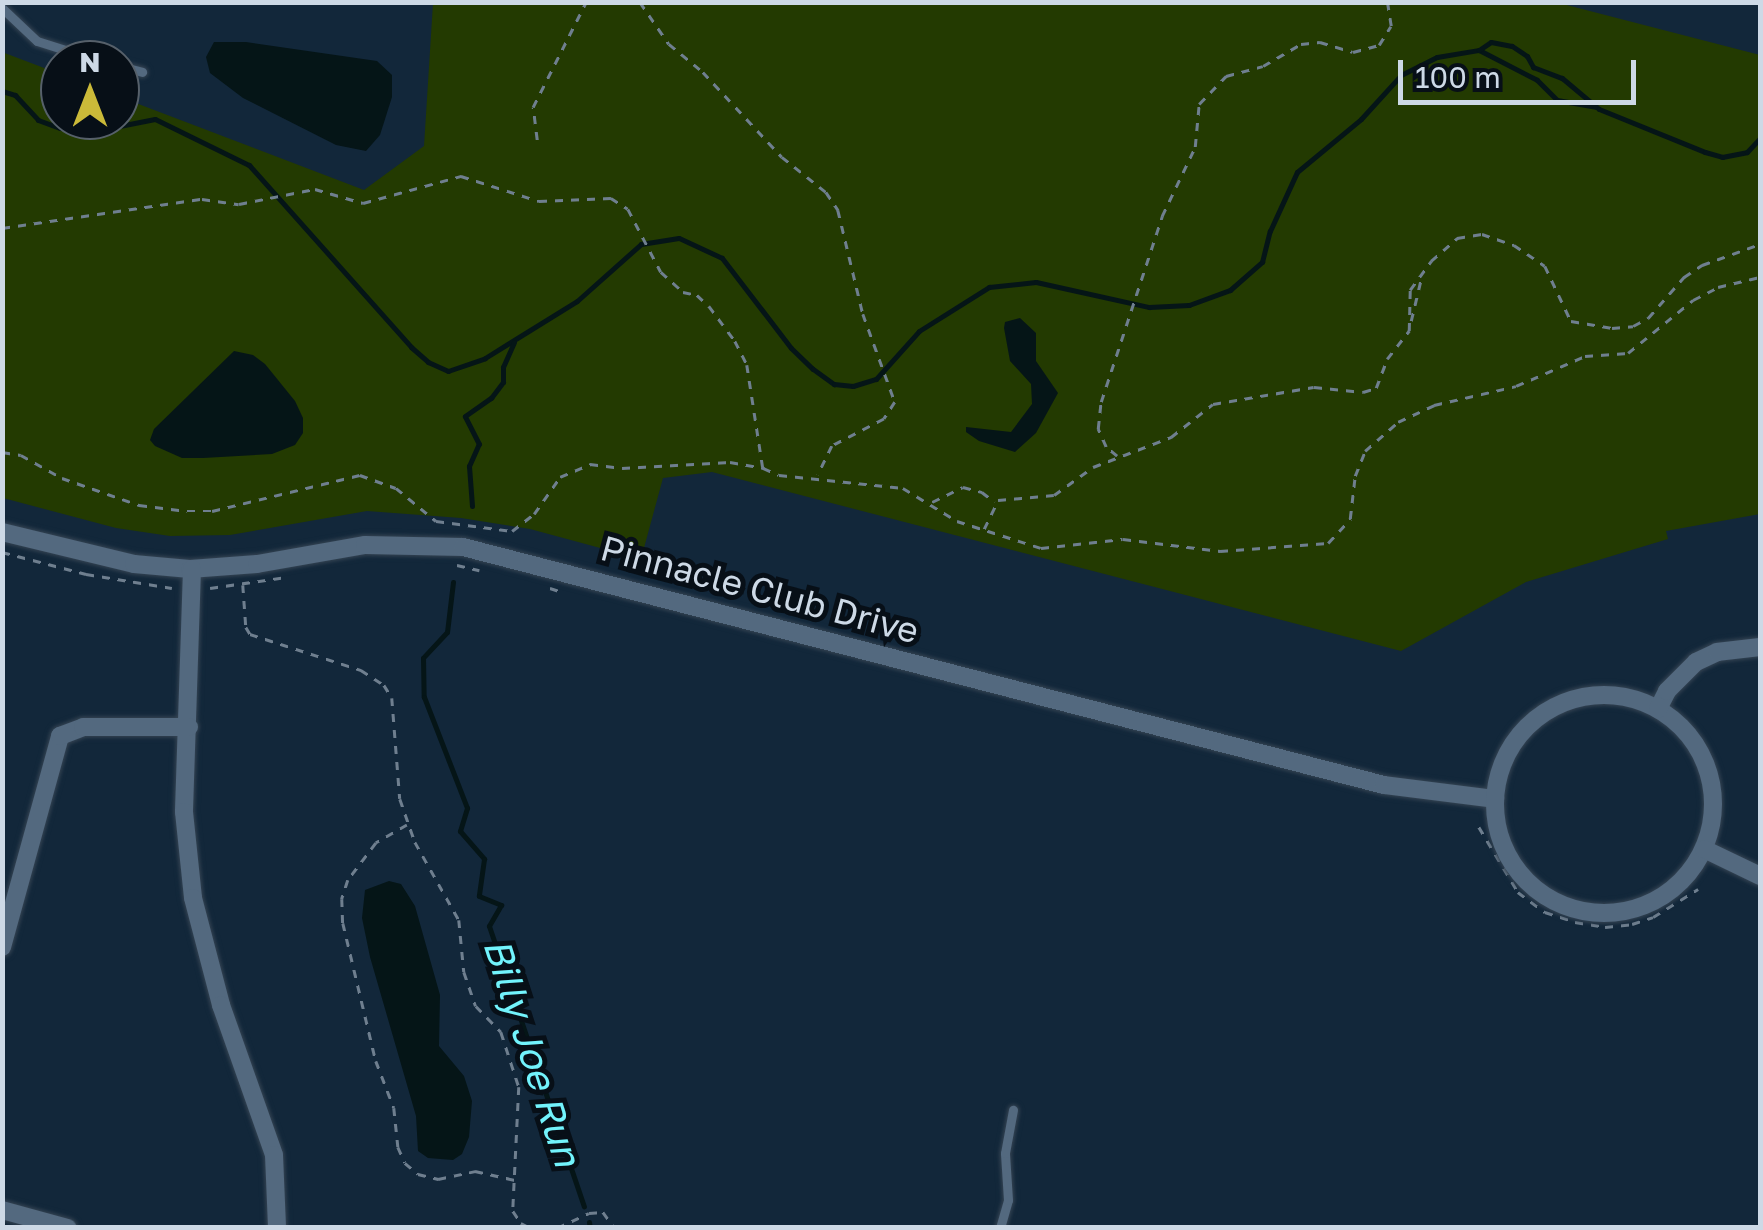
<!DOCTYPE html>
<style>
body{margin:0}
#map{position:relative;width:1763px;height:1230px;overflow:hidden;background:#12273a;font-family:"Golos Text",sans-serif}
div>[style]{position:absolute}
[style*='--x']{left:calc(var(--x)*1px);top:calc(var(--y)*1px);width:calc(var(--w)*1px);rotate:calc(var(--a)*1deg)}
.green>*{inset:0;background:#233a01}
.water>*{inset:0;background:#051517}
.stream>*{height:5px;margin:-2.5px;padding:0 2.5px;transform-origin:2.5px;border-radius:2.5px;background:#051517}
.path>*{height:2.5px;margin-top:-1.25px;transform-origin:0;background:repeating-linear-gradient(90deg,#6f7f8f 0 8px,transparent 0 16px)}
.roads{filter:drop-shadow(0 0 2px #354453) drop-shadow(0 0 2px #354453)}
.lane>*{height:9px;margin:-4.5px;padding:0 4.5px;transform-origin:4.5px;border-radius:4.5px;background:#53697f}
.street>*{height:18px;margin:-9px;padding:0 9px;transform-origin:9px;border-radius:9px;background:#53697f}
.street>.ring{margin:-9px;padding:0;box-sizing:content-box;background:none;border:18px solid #53697f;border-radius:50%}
span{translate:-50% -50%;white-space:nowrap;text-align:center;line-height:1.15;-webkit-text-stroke:10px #070f17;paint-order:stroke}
.street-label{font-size:35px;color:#cdd9e6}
.water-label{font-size:38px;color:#72f3fc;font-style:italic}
.frame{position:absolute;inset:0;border:5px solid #cdd9e6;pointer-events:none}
.north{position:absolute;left:40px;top:40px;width:100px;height:100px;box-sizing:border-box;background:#070f17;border:2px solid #56606a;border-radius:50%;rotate:0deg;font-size:28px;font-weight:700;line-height:40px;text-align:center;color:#cdd9e6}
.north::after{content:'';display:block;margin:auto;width:35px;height:45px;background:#cbba39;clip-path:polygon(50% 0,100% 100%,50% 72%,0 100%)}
.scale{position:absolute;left:1398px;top:60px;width:238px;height:45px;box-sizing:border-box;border:5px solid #cdd9e6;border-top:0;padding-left:12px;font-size:30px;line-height:35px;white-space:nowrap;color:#cdd9e6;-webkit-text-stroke:8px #070f17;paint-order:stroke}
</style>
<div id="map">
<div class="green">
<i style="clip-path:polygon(1555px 2px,1760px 55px,1760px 514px,1666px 531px,1668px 539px,1526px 582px,1401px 651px,712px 472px,663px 478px,641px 559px,530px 529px,461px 518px,367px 511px,230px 535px,170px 536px,116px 528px,3px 498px,2px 52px,60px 74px,60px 120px,120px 120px,120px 97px,364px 190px,424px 146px,433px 3px)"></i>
</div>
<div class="water">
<i style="clip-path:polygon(214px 42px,246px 42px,377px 61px,392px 75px,392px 97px,380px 135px,366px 151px,336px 145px,243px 98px,210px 73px,206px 57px)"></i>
<i style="clip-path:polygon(1020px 318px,1036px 333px,1036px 361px,1058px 393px,1036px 433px,1015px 452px,979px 441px,966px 432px,966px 427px,1011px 432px,1032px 404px,1031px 384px,1010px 361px,1004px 328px,1005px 322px)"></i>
<i style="clip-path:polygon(234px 351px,253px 355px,265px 364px,295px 401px,303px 418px,303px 433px,295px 445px,272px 454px,203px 458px,182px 458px,155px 446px,150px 440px,154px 429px)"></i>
<i style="clip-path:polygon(389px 881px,401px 884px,415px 906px,440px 995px,439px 1046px,464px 1076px,472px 1101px,469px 1137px,462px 1154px,453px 1160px,428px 1158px,418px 1151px,416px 1116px,370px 957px,362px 918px,365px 890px)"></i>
</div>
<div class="stream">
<i style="--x:1479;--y:50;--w:65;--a:27.3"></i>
<i style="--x:1537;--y:80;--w:28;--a:45"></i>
<i style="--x:1557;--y:100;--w:39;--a:10"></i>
<i style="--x:2;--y:91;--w:14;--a:17"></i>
<i style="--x:15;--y:95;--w:34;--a:47"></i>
<i style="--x:38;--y:120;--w:23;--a:20"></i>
<i style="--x:60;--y:128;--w:34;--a:5"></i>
<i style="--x:94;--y:131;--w:62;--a:-11.1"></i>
<i style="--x:155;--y:119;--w:105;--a:26.1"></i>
<i style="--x:249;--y:165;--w:244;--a:48.3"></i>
<i style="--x:411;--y:347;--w:23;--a:41"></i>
<i style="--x:428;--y:362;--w:22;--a:24"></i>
<i style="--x:448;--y:371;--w:39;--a:-19"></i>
<i style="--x:485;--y:358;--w:108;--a:-31.8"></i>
<i style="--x:577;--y:301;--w:86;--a:-41.7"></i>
<i style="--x:641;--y:244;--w:38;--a:-9"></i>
<i style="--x:679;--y:238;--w:47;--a:24.9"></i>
<i style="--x:722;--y:258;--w:113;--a:52.5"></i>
<i style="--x:791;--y:348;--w:30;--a:44"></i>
<i style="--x:813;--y:369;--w:26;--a:36"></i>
<i style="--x:834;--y:384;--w:19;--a:6"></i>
<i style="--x:853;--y:386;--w:24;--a:-17"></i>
<i style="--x:876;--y:379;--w:64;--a:-48.1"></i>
<i style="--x:919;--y:331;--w:83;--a:-32.2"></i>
<i style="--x:989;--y:287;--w:47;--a:-6.1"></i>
<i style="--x:1036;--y:282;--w:116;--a:12.5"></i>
<i style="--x:1149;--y:307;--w:40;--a:-2.9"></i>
<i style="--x:1189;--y:305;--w:44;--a:-20.1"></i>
<i style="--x:1230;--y:290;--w:43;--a:-41.2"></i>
<i style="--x:1262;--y:262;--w:32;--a:-76"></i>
<i style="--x:1270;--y:231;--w:65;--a:-65.4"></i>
<i style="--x:1297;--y:172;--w:83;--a:-39.6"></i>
<i style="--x:1361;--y:119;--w:59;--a:-47.7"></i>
<i style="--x:1401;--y:75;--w:40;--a:-26.6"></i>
<i style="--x:1437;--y:57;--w:43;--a:-9.5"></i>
<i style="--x:1479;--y:50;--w:14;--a:-34"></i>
<i style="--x:1491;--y:42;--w:21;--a:11"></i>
<i style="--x:1512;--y:46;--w:18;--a:34"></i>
<i style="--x:1527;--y:56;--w:13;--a:61"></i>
<i style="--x:1533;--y:67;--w:31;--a:21"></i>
<i style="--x:1562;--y:78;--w:48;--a:40"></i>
<i style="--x:1599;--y:109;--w:114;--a:22.1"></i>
<i style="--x:1705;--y:152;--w:18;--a:16"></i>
<i style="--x:1722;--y:157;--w:25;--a:-11"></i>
<i style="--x:1747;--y:152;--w:19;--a:-47"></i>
<i style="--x:472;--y:506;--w:40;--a:-94.3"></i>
<i style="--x:469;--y:466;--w:24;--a:-66"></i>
<i style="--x:479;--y:444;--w:31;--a:-117"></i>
<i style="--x:465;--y:416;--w:32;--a:-35"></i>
<i style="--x:491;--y:398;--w:20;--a:-53"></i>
<i style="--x:503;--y:382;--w:15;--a:-90"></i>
<i style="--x:503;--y:367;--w:27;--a:-66"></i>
<i style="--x:453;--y:582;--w:50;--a:96.8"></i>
<i style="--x:447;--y:632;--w:35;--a:133"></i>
<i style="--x:423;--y:658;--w:39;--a:89"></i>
<i style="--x:424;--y:697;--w:119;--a:68.8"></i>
<i style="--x:467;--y:808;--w:24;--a:107"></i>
<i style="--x:460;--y:831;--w:37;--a:49"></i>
<i style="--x:484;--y:859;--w:37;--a:98"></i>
<i style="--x:479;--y:896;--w:24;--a:22"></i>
<i style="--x:501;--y:905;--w:24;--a:120"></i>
<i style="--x:489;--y:926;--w:296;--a:71.3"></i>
<i style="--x:589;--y:1222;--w:6;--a:81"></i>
</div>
<div class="path">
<i style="--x:640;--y:2;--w:51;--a:55.4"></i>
<i style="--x:669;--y:44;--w:44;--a:39.5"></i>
<i style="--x:703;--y:72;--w:116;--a:47.1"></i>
<i style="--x:782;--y:157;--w:56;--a:38.5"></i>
<i style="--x:826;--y:192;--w:22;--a:56"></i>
<i style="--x:838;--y:210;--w:107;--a:76.5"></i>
<i style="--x:863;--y:314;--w:94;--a:70"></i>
<i style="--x:895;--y:402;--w:20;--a:123"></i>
<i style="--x:884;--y:419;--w:59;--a:152.6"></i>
<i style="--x:832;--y:446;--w:32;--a:116"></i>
<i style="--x:537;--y:140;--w:33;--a:-97"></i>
<i style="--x:533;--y:107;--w:118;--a:-63.2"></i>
<i style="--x:2;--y:228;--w:202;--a:-8.3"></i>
<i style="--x:202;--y:199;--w:37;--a:8"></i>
<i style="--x:239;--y:204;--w:77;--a:-11.2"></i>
<i style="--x:315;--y:189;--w:50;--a:16.3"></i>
<i style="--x:363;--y:203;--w:102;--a:-15.4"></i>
<i style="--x:461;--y:176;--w:82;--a:17.8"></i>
<i style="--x:539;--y:201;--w:72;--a:-2.4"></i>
<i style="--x:611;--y:198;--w:20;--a:33"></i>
<i style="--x:628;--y:209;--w:71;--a:62.4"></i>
<i style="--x:661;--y:272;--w:30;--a:42"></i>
<i style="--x:683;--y:292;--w:14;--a:12"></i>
<i style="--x:697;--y:295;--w:16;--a:43"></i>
<i style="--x:709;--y:306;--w:44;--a:53.4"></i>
<i style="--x:735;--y:341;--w:27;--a:63"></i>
<i style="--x:747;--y:365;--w:104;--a:81.2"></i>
<i style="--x:763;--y:468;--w:17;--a:24"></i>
<i style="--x:779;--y:475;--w:125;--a:6"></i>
<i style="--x:903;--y:488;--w:63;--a:31.4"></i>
<i style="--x:957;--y:521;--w:88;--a:17.8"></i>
<i style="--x:1041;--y:548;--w:82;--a:-6.3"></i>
<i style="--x:1123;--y:539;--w:98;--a:7.1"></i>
<i style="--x:1220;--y:551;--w:108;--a:-4.2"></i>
<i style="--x:1328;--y:543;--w:33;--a:-47"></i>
<i style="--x:1350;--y:519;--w:43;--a:-83.4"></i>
<i style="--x:1355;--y:476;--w:27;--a:-68"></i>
<i style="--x:1365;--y:451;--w:44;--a:-41.3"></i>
<i style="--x:1398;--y:422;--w:40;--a:-25"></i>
<i style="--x:1434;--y:405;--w:84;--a:-13"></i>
<i style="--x:1516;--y:386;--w:75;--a:-23.5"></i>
<i style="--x:1585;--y:356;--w:43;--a:-4"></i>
<i style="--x:1628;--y:353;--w:84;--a:-39.2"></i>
<i style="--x:1693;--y:300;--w:28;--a:-27"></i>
<i style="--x:1718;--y:287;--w:43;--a:-13.4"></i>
<i style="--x:1411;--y:321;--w:47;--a:-76.6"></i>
<i style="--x:2;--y:452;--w:19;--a:9"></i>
<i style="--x:21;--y:455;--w:47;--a:29.3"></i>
<i style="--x:62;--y:478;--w:82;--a:19.3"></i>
<i style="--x:139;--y:505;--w:48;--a:7.1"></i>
<i style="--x:187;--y:511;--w:25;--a:0"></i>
<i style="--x:212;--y:511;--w:152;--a:-13.7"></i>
<i style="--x:360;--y:475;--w:38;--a:20"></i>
<i style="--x:396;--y:488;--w:52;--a:39.5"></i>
<i style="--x:436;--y:521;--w:77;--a:7.5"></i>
<i style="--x:512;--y:531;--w:28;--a:-38"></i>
<i style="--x:534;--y:514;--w:45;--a:-54.9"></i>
<i style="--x:560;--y:477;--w:33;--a:-23"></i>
<i style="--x:590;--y:464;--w:32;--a:7"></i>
<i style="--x:622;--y:468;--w:108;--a:-3.2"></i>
<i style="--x:730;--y:462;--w:35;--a:10"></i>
<i style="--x:1117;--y:456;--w:14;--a:-141"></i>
<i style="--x:1106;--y:447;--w:20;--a:-114"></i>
<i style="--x:1098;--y:429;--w:27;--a:-84"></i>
<i style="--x:1101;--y:402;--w:196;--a:-71.8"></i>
<i style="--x:1162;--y:216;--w:76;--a:-64.4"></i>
<i style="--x:1195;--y:147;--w:43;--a:-84.7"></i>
<i style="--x:1199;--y:104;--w:39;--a:-46"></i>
<i style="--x:1226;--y:76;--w:38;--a:-15"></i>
<i style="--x:1263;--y:66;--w:44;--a:-30.1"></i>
<i style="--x:1301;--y:44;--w:19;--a:-6"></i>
<i style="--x:1320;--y:42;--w:34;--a:17"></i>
<i style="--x:1353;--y:52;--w:27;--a:-15"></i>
<i style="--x:1379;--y:45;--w:22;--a:-58"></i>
<i style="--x:1391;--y:26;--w:24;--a:-99"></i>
<i style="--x:932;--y:502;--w:34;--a:-26"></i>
<i style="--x:963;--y:487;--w:20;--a:15"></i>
<i style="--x:982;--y:492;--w:16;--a:38"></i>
<i style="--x:984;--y:529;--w:32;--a:-64"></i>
<i style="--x:998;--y:500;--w:56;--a:-5.1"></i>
<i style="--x:1054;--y:495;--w:48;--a:-35.7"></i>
<i style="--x:1093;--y:467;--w:84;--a:-21"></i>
<i style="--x:1171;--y:437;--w:53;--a:-38.2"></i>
<i style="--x:1213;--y:404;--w:102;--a:-9.6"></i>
<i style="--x:1314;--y:387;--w:49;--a:5.8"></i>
<i style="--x:1363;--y:392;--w:14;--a:-17"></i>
<i style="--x:1376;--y:388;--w:31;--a:-69"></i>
<i style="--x:1387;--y:359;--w:36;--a:-52"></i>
<i style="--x:1409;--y:331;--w:41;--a:-88.6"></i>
<i style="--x:1410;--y:290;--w:36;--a:-54"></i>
<i style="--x:1431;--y:261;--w:35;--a:-41"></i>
<i style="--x:1457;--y:238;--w:25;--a:-9"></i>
<i style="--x:1482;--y:234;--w:34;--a:19"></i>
<i style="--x:1514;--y:245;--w:37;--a:34"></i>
<i style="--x:1545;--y:266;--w:61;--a:64.7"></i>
<i style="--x:1571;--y:321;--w:42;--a:9.7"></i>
<i style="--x:1612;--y:328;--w:21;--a:-5"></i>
<i style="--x:1633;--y:326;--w:17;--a:-28"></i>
<i style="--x:1648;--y:318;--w:55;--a:-48.7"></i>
<i style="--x:1684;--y:277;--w:22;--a:-34"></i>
<i style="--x:1702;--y:265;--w:62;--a:-19.9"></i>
<i style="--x:2;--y:552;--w:87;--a:14.7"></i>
<i style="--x:86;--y:574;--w:87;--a:9.2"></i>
<i style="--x:457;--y:565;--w:23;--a:13"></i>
<i style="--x:243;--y:585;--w:42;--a:85.9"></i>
<i style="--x:246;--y:627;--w:8;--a:60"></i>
<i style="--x:250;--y:634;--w:117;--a:18"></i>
<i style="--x:361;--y:670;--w:27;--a:33"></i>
<i style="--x:384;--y:685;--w:15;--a:58"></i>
<i style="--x:392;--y:698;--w:101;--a:85.5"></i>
<i style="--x:400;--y:799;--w:46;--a:70.8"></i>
<i style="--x:415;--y:842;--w:90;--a:60.6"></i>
<i style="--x:459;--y:920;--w:52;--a:84.5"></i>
<i style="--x:464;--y:972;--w:36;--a:71"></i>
<i style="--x:476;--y:1006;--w:36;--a:46"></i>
<i style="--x:501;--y:1032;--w:58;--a:71.9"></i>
<i style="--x:519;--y:1087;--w:124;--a:92.8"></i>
<i style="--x:513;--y:1211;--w:14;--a:56"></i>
<i style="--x:521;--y:1223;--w:11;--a:27"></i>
<i style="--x:210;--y:588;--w:77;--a:-8.2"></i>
<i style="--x:550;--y:588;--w:13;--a:18"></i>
<i style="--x:407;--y:825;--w:36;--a:150"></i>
<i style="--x:376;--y:843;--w:46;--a:127.1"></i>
<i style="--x:348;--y:880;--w:20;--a:108"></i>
<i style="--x:342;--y:899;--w:24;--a:88"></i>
<i style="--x:343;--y:923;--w:142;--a:76.6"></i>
<i style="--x:376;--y:1061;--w:50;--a:69"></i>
<i style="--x:394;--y:1108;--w:39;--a:84"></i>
<i style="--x:398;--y:1147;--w:17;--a:66"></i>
<i style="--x:405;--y:1163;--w:17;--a:40"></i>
<i style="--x:418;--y:1174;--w:21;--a:14"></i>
<i style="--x:438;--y:1179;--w:38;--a:-12"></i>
<i style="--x:475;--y:1171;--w:41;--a:12.7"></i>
<i style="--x:1479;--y:827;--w:76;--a:59"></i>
<i style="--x:1518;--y:892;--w:34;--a:37"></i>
<i style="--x:1545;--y:912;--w:32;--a:18"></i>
<i style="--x:1575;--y:922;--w:30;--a:9"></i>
<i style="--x:1605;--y:927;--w:27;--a:-6"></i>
<i style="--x:1632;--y:924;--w:22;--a:-18"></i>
<i style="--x:1653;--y:917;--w:53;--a:-31.9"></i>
<i style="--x:557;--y:1228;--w:35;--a:-25"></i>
<i style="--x:589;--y:1213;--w:14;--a:-4"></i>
<i style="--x:603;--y:1212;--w:19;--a:54"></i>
</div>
<div class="roads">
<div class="lane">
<i style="--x:2;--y:8;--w:48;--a:43.3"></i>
<i style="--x:37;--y:41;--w:63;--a:17.6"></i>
<i style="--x:120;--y:66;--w:23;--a:15"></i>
<i style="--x:1000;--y:1228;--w:29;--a:-74"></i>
<i style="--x:1008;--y:1200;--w:47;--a:-93.7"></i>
<i style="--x:1005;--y:1153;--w:44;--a:-79.5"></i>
</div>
<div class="street">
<i style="--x:2;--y:532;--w:136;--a:13.6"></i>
<i style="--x:134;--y:564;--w:56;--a:5.1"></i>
<i style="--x:190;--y:569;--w:67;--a:-4.3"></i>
<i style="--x:257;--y:564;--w:110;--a:-10"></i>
<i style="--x:365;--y:545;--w:98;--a:1.2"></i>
<i style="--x:463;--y:547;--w:951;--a:14.49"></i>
<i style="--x:1384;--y:785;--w:112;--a:7.2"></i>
<i style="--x:192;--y:569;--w:243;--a:91.9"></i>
<i style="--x:184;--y:812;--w:86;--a:84"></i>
<i style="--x:193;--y:898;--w:111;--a:75.3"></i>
<i style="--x:221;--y:1005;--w:159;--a:70.5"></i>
<i style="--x:274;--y:1155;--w:73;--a:87.6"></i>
<i class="ring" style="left:1495px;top:695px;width:200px;height:200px"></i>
<i style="--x:1658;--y:709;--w:20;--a:-63"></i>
<i style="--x:1667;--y:691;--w:41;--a:-45"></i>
<i style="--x:1696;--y:662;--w:23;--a:-25"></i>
<i style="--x:1717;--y:652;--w:43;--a:-6.6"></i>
<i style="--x:1704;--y:849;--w:62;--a:25.7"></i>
<i style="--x:2;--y:947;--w:219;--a:-74.6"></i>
<i style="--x:60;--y:736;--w:25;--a:-21"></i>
<i style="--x:83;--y:727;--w:106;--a:0"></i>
<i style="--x:2;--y:1210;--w:68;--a:15.3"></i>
</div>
</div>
<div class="street-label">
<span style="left:760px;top:589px;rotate:15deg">Pinnacle Club Drive</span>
</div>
<div class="water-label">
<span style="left:533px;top:1052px;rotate:72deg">Billy Joe Run</span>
</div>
<div class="frame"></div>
<div class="north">N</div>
<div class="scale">100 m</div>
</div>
